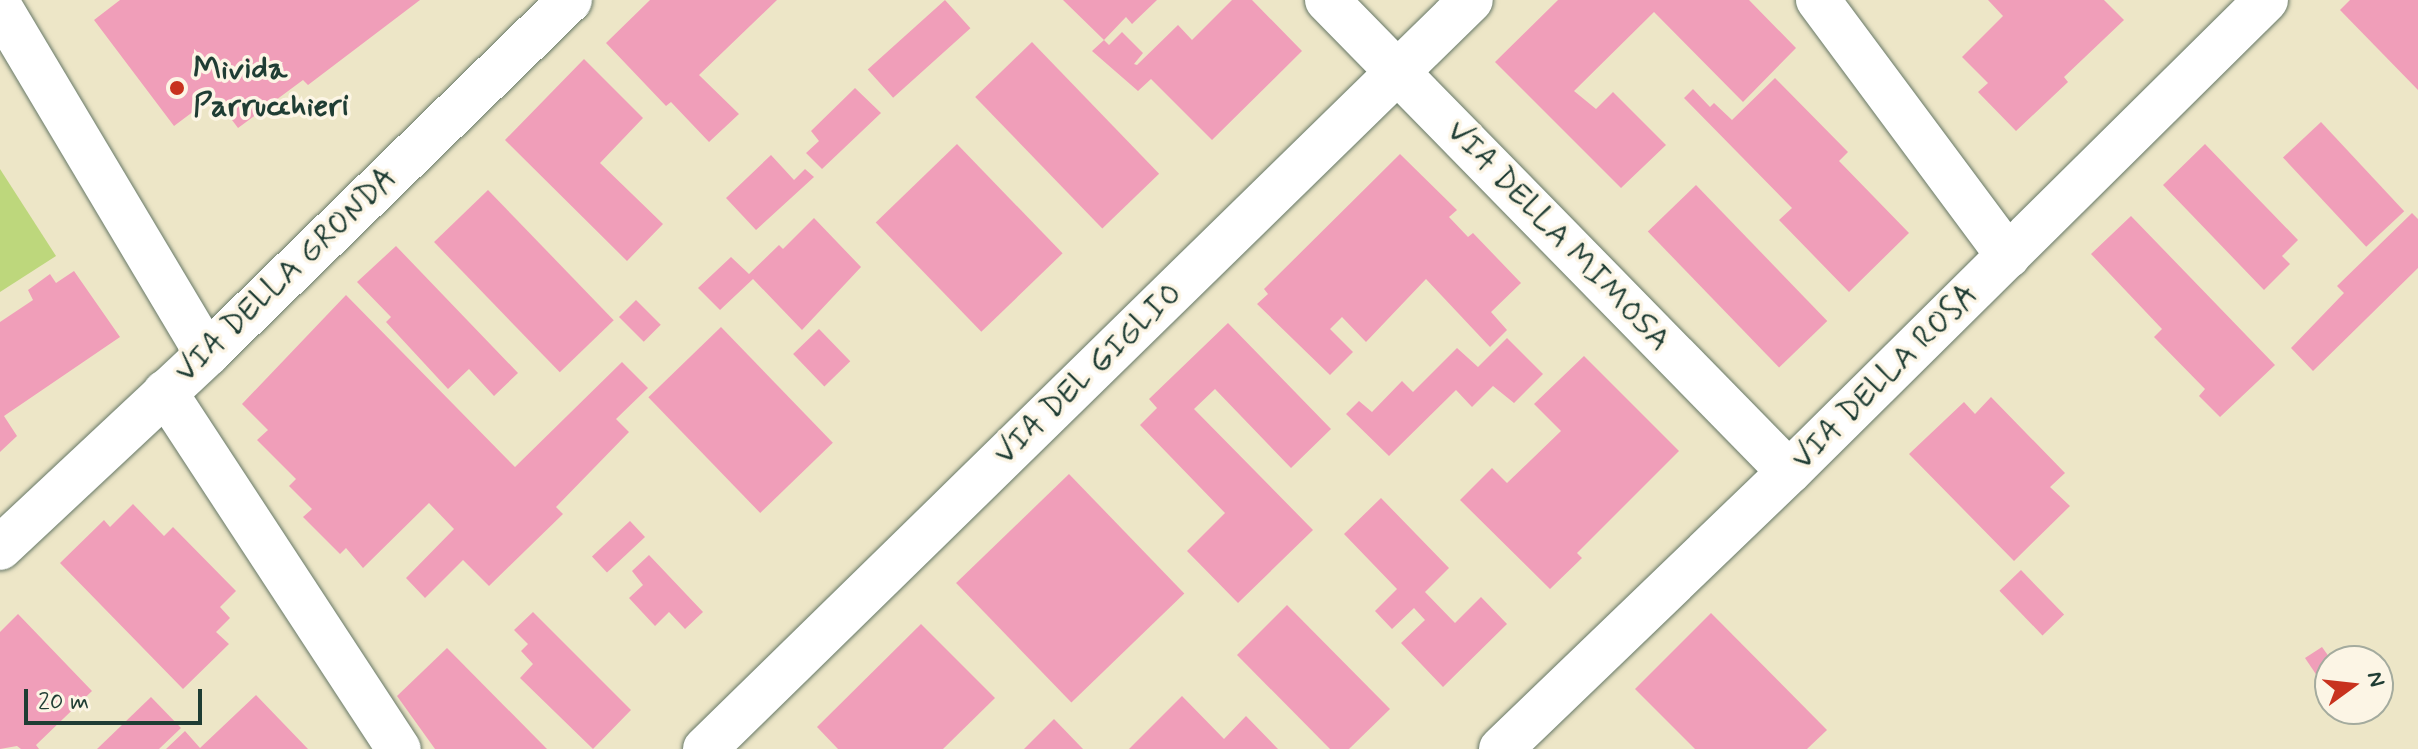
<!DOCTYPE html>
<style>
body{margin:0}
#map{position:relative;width:2418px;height:749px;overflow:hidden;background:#ede6c7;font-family:Mynerve,sans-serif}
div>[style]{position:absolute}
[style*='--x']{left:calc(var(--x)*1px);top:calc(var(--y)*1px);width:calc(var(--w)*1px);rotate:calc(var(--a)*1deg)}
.green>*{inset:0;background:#bdd77c}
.building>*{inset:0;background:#f09eb9;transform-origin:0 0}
.roads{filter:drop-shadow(0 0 2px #677867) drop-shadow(0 0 2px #677867)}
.minor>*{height:44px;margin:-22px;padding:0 22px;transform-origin:22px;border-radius:22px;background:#fff}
.dots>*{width:22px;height:22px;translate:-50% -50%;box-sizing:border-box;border:4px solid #fcf5e5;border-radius:50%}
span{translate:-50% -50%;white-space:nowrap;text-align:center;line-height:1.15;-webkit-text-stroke:7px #fcf5e5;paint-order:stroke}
.poi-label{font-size:32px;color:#1f3d34;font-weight:700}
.left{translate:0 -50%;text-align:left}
.street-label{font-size:32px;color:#1f3d34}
.north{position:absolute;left:2314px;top:645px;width:80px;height:80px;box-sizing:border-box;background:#fcf5e5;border:2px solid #a4ab9e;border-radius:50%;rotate:75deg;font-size:22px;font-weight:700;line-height:32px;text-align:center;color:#1f3d34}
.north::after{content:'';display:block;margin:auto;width:28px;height:36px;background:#c8321e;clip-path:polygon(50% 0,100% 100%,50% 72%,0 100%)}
.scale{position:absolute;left:24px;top:689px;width:178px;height:36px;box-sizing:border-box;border:4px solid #1f3d34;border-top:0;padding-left:10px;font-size:24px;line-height:28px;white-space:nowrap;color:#1f3d34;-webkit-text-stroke:6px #fcf5e5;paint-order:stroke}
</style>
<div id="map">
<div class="green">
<i style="clip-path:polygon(0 169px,56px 256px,0 292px)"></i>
</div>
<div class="building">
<i style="clip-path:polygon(120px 0,420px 0,308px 85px,303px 80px,238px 128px,214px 96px,174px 126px,94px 20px)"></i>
<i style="clip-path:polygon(650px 0,777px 0,699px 75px,739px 114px,709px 142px,671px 102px,666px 106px,606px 43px)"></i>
<i style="left:945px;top:0;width:38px;height:104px;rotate:48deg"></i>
<i style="clip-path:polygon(1063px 0,1157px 0,1132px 24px,1126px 17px,1104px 40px)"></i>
<i style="clip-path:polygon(1232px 0,1252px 0,1302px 51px,1212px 140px,1151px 79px,1138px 91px,1092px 51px,1104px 40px,1109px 45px,1122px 32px,1143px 53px,1134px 64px,1137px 65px,1178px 25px,1192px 40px)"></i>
<i style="clip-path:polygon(1558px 0,1749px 0,1796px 48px,1743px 102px,1654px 12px,1574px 91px,1596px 109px,1613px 92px,1666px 145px,1621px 188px,1495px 62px)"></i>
<i style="clip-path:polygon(1988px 0,2104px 0,2124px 20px,2064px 77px,2068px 82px,2016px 131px,1978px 92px,1988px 83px,1962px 57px,2003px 16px)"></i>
<i style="clip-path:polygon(2350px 0,2418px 0,2418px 90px,2340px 10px)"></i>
<i style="left:1032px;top:42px;width:183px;height:79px;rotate:46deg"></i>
<i style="clip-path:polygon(584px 59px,643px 118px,600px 163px,663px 224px,627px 261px,505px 140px)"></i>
<i style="clip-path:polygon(1775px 78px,1848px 152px,1839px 161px,1909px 233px,1849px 292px,1779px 220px,1792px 208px,1684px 98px,1693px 89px,1710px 107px,1714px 103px,1732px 120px)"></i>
<i style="clip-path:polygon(855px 88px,881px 113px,822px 169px,806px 153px,819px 141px,811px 131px)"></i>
<i style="left:2321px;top:122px;width:122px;height:52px;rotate:47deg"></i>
<i style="left:957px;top:144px;width:152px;height:113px;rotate:46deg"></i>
<i style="clip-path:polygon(2205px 144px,2298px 240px,2282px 256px,2290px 264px,2264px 290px,2163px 185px)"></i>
<i style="clip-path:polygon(1400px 154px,1457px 210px,1449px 217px,1468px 237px,1473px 233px,1521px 283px,1491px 312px,1507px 330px,1490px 347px,1426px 279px,1366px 342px,1342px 317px,1330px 329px,1353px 352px,1330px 375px,1257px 304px,1268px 294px,1264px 289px)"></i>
<i style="clip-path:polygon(771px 155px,794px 180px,805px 169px,814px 177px,756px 230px,726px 198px)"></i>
<i style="left:1696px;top:185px;width:189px;height:67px;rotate:46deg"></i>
<i style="left:488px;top:190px;width:181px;height:75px;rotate:46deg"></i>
<i style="clip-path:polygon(2412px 213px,2418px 219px,2418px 268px,2313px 371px,2291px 348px,2344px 293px,2337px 286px)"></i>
<i style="clip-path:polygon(2131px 216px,2275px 365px,2220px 417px,2199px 396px,2205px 389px,2154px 337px,2162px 329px,2091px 254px)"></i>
<i style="clip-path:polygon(814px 218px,861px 267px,802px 330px,753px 279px,720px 310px,698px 288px,731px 257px,749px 274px,779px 245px,783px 249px)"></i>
<i style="clip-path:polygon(396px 246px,518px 373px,494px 396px,469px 369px,448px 389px,386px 322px,391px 317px,357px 282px)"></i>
<i style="clip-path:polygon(74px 271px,120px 337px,4px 416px,17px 436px,0 452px,0 322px,33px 300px,28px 290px,50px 274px,56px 283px)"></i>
<i style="clip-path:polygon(346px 295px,515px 467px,622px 362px,648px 388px,616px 419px,629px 432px,556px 507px,563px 514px,489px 586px,463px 560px,425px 598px,406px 578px,454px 529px,429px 503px,363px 568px,346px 548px,340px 554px,303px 517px,312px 509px,289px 486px,296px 479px,257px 440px,268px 430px,242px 404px)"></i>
<i style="left:636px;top:300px;width:35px;height:24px;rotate:45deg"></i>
<i style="clip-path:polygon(1228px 323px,1331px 429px,1291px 468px,1215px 389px,1194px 409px,1313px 530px,1238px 603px,1187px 551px,1225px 513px,1140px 425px,1157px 408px,1149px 399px)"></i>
<i style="left:721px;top:327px;width:161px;height:101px;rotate:46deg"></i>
<i style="left:819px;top:329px;width:45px;height:36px;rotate:46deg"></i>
<i style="clip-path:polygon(1507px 338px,1543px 374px,1514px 403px,1493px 386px,1472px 407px,1456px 390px,1389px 456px,1346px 414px,1359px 401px,1372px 412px,1402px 381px,1413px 392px,1457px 348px,1478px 367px)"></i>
<i style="clip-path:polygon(1584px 356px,1679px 451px,1577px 553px,1582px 558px,1550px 589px,1460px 500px,1492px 468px,1507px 483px,1561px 431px,1534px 404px)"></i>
<i style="clip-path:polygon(1991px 397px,2065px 473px,2050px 487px,2070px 506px,2014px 561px,1909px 454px,1964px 402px,1975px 414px)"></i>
<i style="left:1069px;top:474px;width:166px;height:157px;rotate:46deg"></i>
<i style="clip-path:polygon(1381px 498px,1449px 568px,1425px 592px,1455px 623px,1481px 597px,1507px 624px,1443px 687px,1401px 643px,1425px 620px,1414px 608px,1392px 629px,1375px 611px,1397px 589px,1344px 534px)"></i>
<i style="clip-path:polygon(133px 504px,164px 536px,173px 527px,236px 591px,220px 607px,230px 618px,216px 632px,229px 644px,183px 689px,60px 563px,104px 520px,110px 527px)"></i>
<i style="left:630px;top:521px;width:22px;height:52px;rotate:47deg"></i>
<i style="clip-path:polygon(649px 555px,703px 612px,685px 629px,669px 612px,655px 626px,629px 598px,643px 585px,632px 571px)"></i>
<i style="left:2021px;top:570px;width:62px;height:30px;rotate:46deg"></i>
<i style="clip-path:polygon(1287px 605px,1390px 709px,1349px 749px,1330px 749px,1237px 655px)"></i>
<i style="clip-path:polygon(533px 612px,631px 710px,593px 749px,520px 678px,533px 664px,521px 651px,528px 644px,514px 630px)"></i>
<i style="clip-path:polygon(1711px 613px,1827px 730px,1807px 749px,1695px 749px,1635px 689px)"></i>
<i style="clip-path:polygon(18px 614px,92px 691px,36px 745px,39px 749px,21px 749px,17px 746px,0 749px,0 632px)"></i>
<i style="clip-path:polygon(921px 624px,995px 698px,943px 749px,838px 749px,817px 727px)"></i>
<i style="clip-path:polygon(2322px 647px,2332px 661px,2330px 695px,2305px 658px)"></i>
<i style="clip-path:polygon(447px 648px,547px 749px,435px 749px,397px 696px)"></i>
<i style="clip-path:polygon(256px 695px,308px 749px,166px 749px,185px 731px,200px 748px)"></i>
<i style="clip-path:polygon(1182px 696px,1224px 739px,1246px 716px,1278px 749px,1129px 749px)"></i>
<i style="clip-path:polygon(151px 697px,181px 728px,159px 749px,97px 749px)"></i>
<i style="clip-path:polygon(1054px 719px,1083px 749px,1024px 749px)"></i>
</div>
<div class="roads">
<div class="minor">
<i style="--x:1327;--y:0;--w:660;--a:45.61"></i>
<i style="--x:1818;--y:0;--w:319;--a:53.4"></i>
<i style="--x:0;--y:7;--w:404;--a:59.2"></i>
<i style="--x:165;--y:392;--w:427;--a:56.8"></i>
<i style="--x:0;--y:548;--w:284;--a:-43.1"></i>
<i style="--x:207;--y:354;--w:507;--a:-44.28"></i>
<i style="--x:705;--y:749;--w:1071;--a:-44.36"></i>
<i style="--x:1501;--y:749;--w:400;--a:-43.9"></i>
<i style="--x:1789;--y:472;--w:671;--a:-44.7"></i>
</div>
</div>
<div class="dots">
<i style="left:177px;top:88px;background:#c8321e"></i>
</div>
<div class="poi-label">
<span class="left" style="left:193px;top:88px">Mivida<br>Parrucchieri</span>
</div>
<div class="street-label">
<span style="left:1558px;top:236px;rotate:46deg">VIA DELLA MIMOSA</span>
<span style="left:286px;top:275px;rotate:-44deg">VIA DELLA GRONDA</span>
<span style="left:1088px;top:374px;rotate:-44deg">VIA DEL GIGLIO</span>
<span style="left:1885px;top:377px;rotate:-45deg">VIA DELLA ROSA</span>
</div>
<div class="north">N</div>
<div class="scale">20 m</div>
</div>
